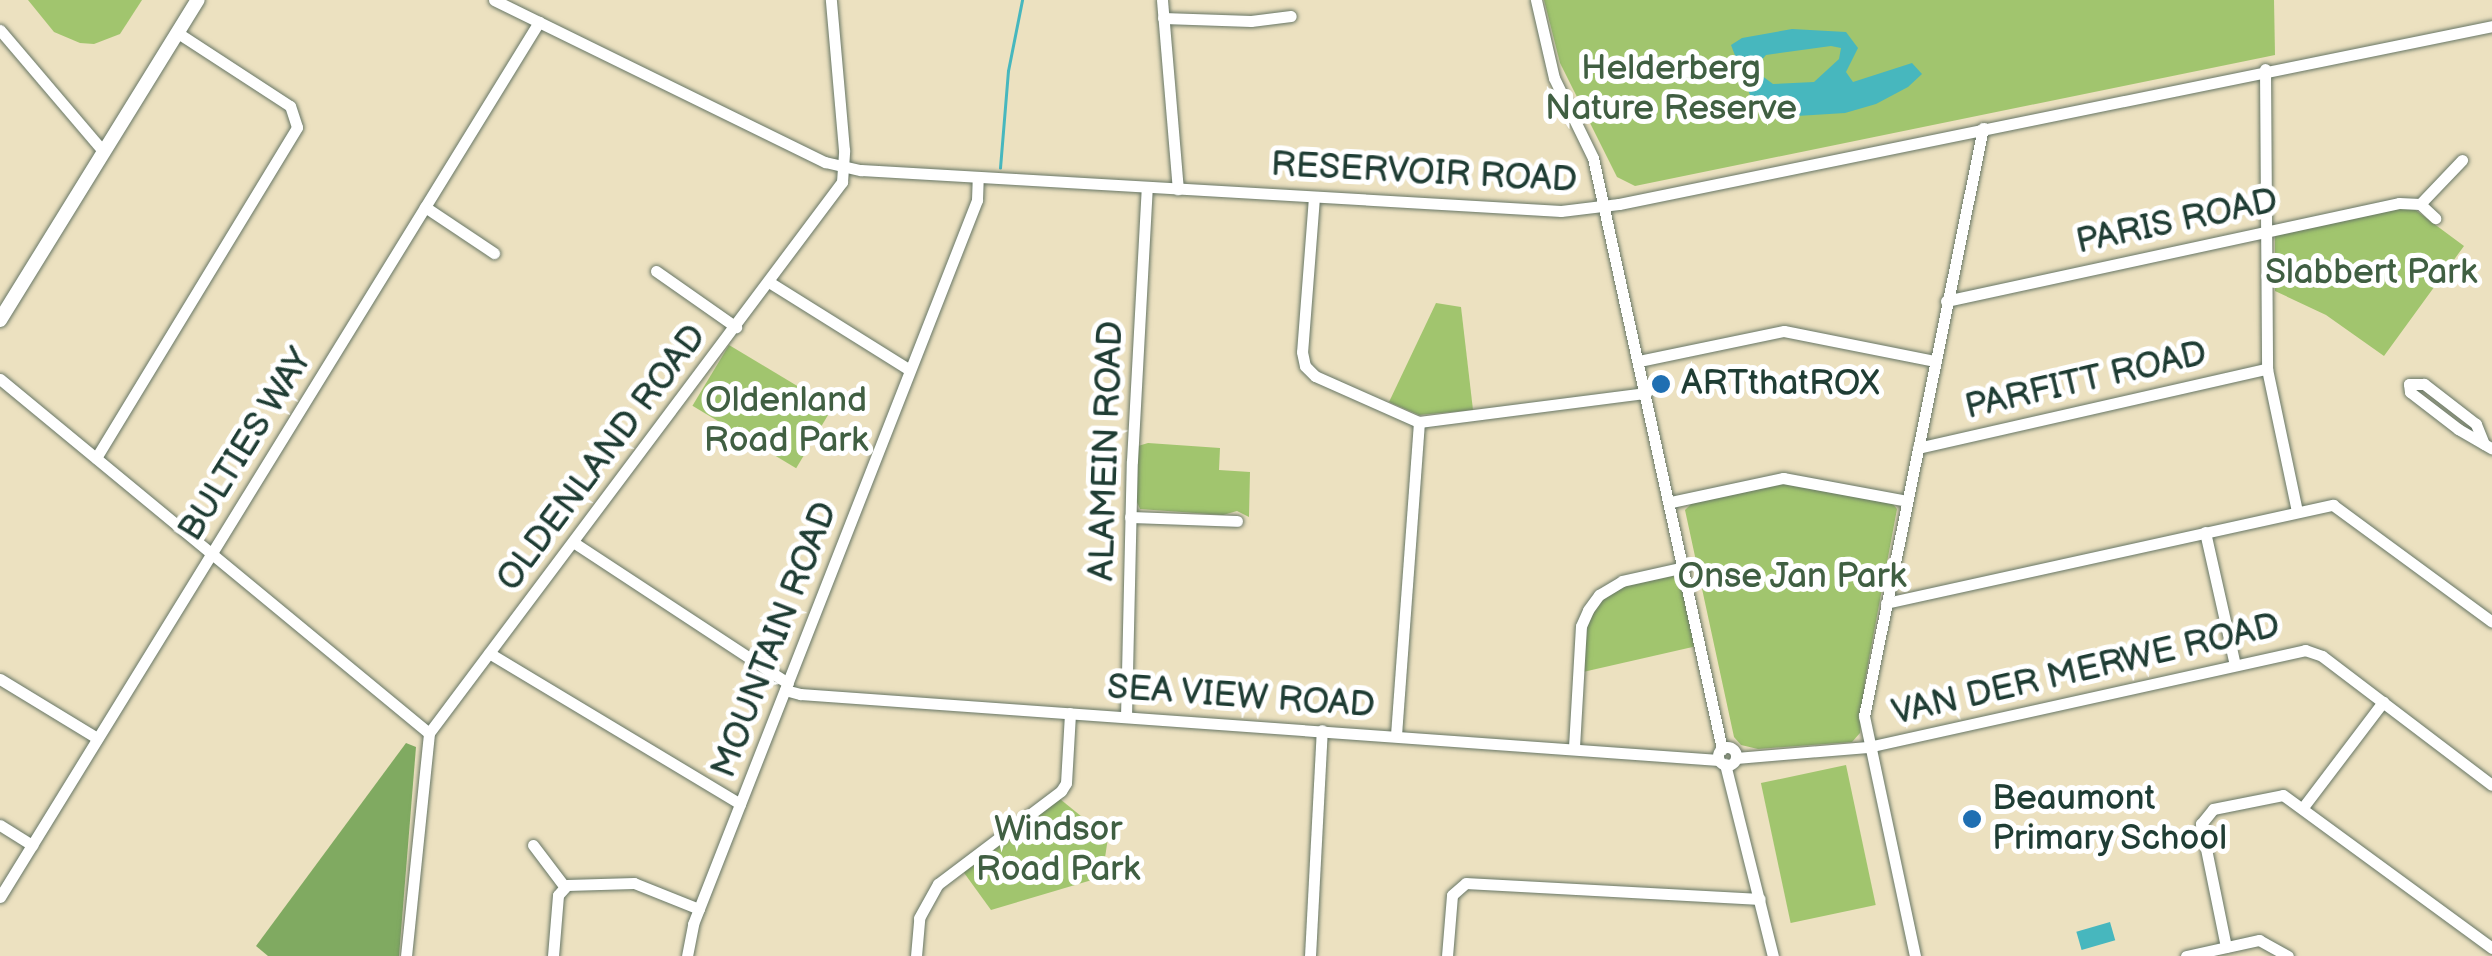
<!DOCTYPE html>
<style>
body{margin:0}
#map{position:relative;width:2492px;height:956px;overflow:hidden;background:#ece1c0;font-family:"Balsamiq Sans",sans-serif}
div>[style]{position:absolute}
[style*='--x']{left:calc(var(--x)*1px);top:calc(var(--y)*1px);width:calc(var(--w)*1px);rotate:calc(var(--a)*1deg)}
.green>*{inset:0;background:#a1c56e;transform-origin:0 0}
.forest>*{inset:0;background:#80aa61}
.water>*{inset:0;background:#47b7be;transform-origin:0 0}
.stream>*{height:2.5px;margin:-1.25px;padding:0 1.25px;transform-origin:1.25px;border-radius:1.25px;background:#47b7be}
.roads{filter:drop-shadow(0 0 2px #677665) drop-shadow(0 0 2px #677665)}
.minor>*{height:11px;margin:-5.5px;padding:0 5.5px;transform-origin:5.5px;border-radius:5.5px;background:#fff}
.minor>.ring{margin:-5.5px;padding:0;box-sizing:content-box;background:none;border:11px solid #fff;border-radius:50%}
.tertiary>*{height:14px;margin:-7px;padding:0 7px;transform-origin:7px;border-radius:7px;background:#fff}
.dots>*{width:28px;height:28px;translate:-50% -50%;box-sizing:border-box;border:5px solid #fff;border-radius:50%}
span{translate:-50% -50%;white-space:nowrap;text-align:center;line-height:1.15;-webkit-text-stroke:10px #fff;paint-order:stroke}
.park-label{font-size:35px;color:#405f42}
.street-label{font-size:35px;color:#1f3d34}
.poi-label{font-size:35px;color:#1f3d34}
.left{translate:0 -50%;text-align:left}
</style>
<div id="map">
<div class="green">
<i style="clip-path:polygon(28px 0,142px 0,120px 34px,94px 44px,80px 43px,54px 32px)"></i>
<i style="clip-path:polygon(1544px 0,2274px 0,2275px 55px,1635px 186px,1617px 177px,1560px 63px)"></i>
<i style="clip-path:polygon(2401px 206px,2414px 209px,2464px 246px,2384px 356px,2326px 315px,2275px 291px,2275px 237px,2281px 230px)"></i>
<i style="clip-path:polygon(1436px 303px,1461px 307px,1473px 410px,1419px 415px,1389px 402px)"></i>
<i style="left:729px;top:345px;width:121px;height:71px;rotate:31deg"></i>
<i style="clip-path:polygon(1148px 443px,1220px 448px,1219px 470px,1250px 472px,1249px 517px,1237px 511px,1223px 515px,1140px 509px,1137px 502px,1138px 446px)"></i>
<i style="clip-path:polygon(1782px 482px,1893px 504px,1897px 509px,1865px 680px,1860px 733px,1852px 742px,1758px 749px,1741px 745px,1734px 737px,1685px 510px,1694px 501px)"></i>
<i style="clip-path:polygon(1670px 575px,1681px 579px,1697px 646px,1583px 672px,1588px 621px,1602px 599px,1623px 586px)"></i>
<i style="left:1846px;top:765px;width:143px;height:87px;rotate:78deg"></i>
<i style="clip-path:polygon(1060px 799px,1108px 838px,1102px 877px,991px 910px,962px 870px)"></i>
</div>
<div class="forest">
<i style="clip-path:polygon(406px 743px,416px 747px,399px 956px,268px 956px,256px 946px)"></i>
</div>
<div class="water">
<i style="clip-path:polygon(evenodd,1792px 29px,1846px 32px,1858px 48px,1846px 72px,1853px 82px,1912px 63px,1922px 74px,1908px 87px,1876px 104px,1845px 113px,1797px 116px,1774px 111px,1750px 95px,1731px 45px,1742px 38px,1792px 29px,1831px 46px,1841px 48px,1839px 59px,1814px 82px,1773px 84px,1761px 75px,1759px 63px,1766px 55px,1831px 46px)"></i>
<i style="left:2110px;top:922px;width:19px;height:35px;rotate:74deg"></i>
</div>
<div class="stream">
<i style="--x:1000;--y:168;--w:97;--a:-85.3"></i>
<i style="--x:1008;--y:71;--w:72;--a:-78.8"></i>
</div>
<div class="roads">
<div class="minor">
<i style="--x:494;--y:0;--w:369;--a:26.1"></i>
<i style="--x:825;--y:162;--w:37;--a:13"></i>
<i style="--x:861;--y:170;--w:701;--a:3.35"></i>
<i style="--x:1561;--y:211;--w:58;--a:-6.9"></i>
<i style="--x:1619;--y:204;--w:891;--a:-11.52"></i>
<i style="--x:1162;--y:0;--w:190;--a:85.2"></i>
<i style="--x:1536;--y:0;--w:80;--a:77"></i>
<i style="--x:1554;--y:78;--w:89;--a:64"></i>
<i style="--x:1593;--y:158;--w:605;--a:77.69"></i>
<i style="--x:1163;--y:18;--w:88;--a:2"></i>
<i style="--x:1251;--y:21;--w:40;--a:-7.1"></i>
<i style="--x:0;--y:30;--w:159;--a:49.6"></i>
<i style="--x:2265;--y:69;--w:300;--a:89.6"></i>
<i style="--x:2267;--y:369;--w:145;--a:78.1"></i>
<i style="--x:1314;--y:197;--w:155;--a:94.4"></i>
<i style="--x:1302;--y:352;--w:14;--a:78"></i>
<i style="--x:1305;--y:366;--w:14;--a:45"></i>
<i style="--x:1315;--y:376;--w:114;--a:23.9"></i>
<i style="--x:1419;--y:422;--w:229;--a:-7.3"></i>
<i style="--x:2420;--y:204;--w:61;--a:-46.3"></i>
<i style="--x:425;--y:207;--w:83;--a:33.7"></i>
<i style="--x:656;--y:271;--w:98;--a:35"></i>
<i style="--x:769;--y:282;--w:166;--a:32"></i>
<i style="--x:1946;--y:301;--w:463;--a:-12.2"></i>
<i style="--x:2399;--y:203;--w:21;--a:3"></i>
<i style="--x:2420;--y:204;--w:21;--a:43"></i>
<i style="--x:1639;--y:361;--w:148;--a:-11.7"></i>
<i style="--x:1784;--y:331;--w:153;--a:11.3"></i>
<i style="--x:0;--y:379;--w:556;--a:39.53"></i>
<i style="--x:2484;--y:444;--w:22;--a:-112"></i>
<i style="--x:2476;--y:424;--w:66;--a:-142.4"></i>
<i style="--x:2424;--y:384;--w:15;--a:180"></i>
<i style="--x:2409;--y:384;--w:8;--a:83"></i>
<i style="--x:2410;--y:392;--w:61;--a:37.6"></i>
<i style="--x:2458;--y:429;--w:39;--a:30"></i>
<i style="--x:1918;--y:448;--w:358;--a:-12.8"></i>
<i style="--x:96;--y:458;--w:387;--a:-58.7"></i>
<i style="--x:297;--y:127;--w:22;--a:-108"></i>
<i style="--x:290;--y:106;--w:134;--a:-146.9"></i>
<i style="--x:1671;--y:502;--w:115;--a:-12.1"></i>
<i style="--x:1783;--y:478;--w:126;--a:10.5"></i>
<i style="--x:1130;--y:517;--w:107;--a:2.1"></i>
<i style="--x:2205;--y:532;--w:136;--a:77.3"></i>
<i style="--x:573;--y:542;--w:257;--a:33.3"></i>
<i style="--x:1886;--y:603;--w:458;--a:-12.4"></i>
<i style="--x:2333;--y:505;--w:197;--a:36.3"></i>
<i style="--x:489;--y:653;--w:293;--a:31"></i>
<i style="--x:0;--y:679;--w:114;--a:31.3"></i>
<i style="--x:785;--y:690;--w:16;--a:15"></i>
<i style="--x:800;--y:694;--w:921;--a:4.11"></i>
<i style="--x:1126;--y:717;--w:256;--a:-88.7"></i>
<i style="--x:1132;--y:461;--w:274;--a:-86.9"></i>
<i style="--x:1396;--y:735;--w:314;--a:-85.8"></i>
<i style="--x:1574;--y:747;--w:121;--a:-86.7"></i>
<i style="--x:1581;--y:626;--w:17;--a:-66"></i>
<i style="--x:1588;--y:610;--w:19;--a:-54"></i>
<i style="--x:1599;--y:595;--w:27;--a:-31"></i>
<i style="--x:1622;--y:581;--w:65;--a:-12.5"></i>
<i class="ring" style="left:1718px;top:747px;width:7px;height:7px"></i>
<i style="--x:1736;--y:758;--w:132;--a:-4.8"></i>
<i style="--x:1868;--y:747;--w:448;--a:-12.5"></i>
<i style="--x:2305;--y:650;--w:18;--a:19"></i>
<i style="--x:2322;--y:656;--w:213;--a:37.2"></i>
<i style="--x:1725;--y:764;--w:198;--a:76"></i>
<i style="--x:2304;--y:806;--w:131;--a:-52.8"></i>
<i style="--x:0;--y:825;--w:38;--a:32"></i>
<i style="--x:533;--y:845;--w:51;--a:52.9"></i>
<i style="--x:0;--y:897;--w:1028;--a:-58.37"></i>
<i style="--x:2226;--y:947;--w:126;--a:-101.5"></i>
<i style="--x:2201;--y:824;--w:19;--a:-51"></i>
<i style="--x:2213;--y:809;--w:71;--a:-11.3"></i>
<i style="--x:2283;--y:795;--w:259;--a:36.2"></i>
<i style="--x:406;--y:956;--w:224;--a:-84.1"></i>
<i style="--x:429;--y:733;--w:689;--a:-53.15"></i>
<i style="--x:842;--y:182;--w:32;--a:-86"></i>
<i style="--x:844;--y:150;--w:151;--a:-95"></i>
<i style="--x:553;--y:956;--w:61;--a:-85.3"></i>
<i style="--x:558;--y:895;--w:13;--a:-48"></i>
<i style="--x:567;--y:885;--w:67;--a:-1.7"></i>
<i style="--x:634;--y:883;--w:70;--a:21.8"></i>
<i style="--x:687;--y:956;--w:33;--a:-79"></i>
<i style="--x:693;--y:924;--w:778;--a:-68.58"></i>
<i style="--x:977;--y:200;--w:23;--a:-88"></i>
<i style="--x:916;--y:956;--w:38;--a:-85"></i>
<i style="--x:919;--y:918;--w:39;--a:-61"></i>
<i style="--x:938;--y:884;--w:154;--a:-37.1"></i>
<i style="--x:1061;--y:791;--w:9;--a:-58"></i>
<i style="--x:1066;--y:783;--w:70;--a:-86.7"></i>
<i style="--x:1310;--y:956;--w:226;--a:-87"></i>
<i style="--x:1447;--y:956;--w:61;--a:-85.3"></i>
<i style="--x:1452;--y:895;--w:18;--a:-41"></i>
<i style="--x:1466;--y:883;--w:294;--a:3.1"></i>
<i style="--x:1915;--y:956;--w:245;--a:-102"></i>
<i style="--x:1864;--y:716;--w:600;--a:-78.56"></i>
<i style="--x:2186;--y:956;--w:75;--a:-12.4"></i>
<i style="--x:2259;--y:940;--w:33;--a:29"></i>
</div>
<div class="tertiary">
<i style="--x:0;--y:320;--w:376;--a:-58.3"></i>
</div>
</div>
<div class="dots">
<i style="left:1661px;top:384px;background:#1f6fb2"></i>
<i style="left:1972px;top:819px;background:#1f6fb2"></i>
</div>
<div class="park-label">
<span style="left:1671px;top:89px">Helderberg<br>Nature Reserve</span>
<span style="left:2371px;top:273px">Slabbert Park</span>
<span style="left:786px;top:421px">Oldenland<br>Road Park</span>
<span style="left:1792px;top:577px">Onse Jan Park</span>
<span style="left:1058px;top:850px">Windsor<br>Road Park</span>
</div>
<div class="street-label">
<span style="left:1424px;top:173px;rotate:3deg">RESERVOIR ROAD</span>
<span style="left:2177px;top:222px;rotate:-12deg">PARIS ROAD</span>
<span style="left:2086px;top:381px;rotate:-13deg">PARFITT ROAD</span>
<span style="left:246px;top:445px;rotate:-58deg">BULTIES WAY</span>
<span style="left:1107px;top:451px;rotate:-88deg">ALAMEIN ROAD</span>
<span style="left:602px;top:458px;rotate:-53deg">OLDENLAND ROAD</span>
<span style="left:775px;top:640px;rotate:-69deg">MOUNTAIN ROAD</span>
<span style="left:2086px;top:670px;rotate:-13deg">VAN DER MERWE ROAD</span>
<span style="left:1241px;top:697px;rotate:4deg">SEA VIEW ROAD</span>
</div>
<div class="poi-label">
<span class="left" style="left:1681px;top:384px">ARTthatROX</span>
<span class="left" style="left:1992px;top:819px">Beaumont<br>Primary School</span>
</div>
</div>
